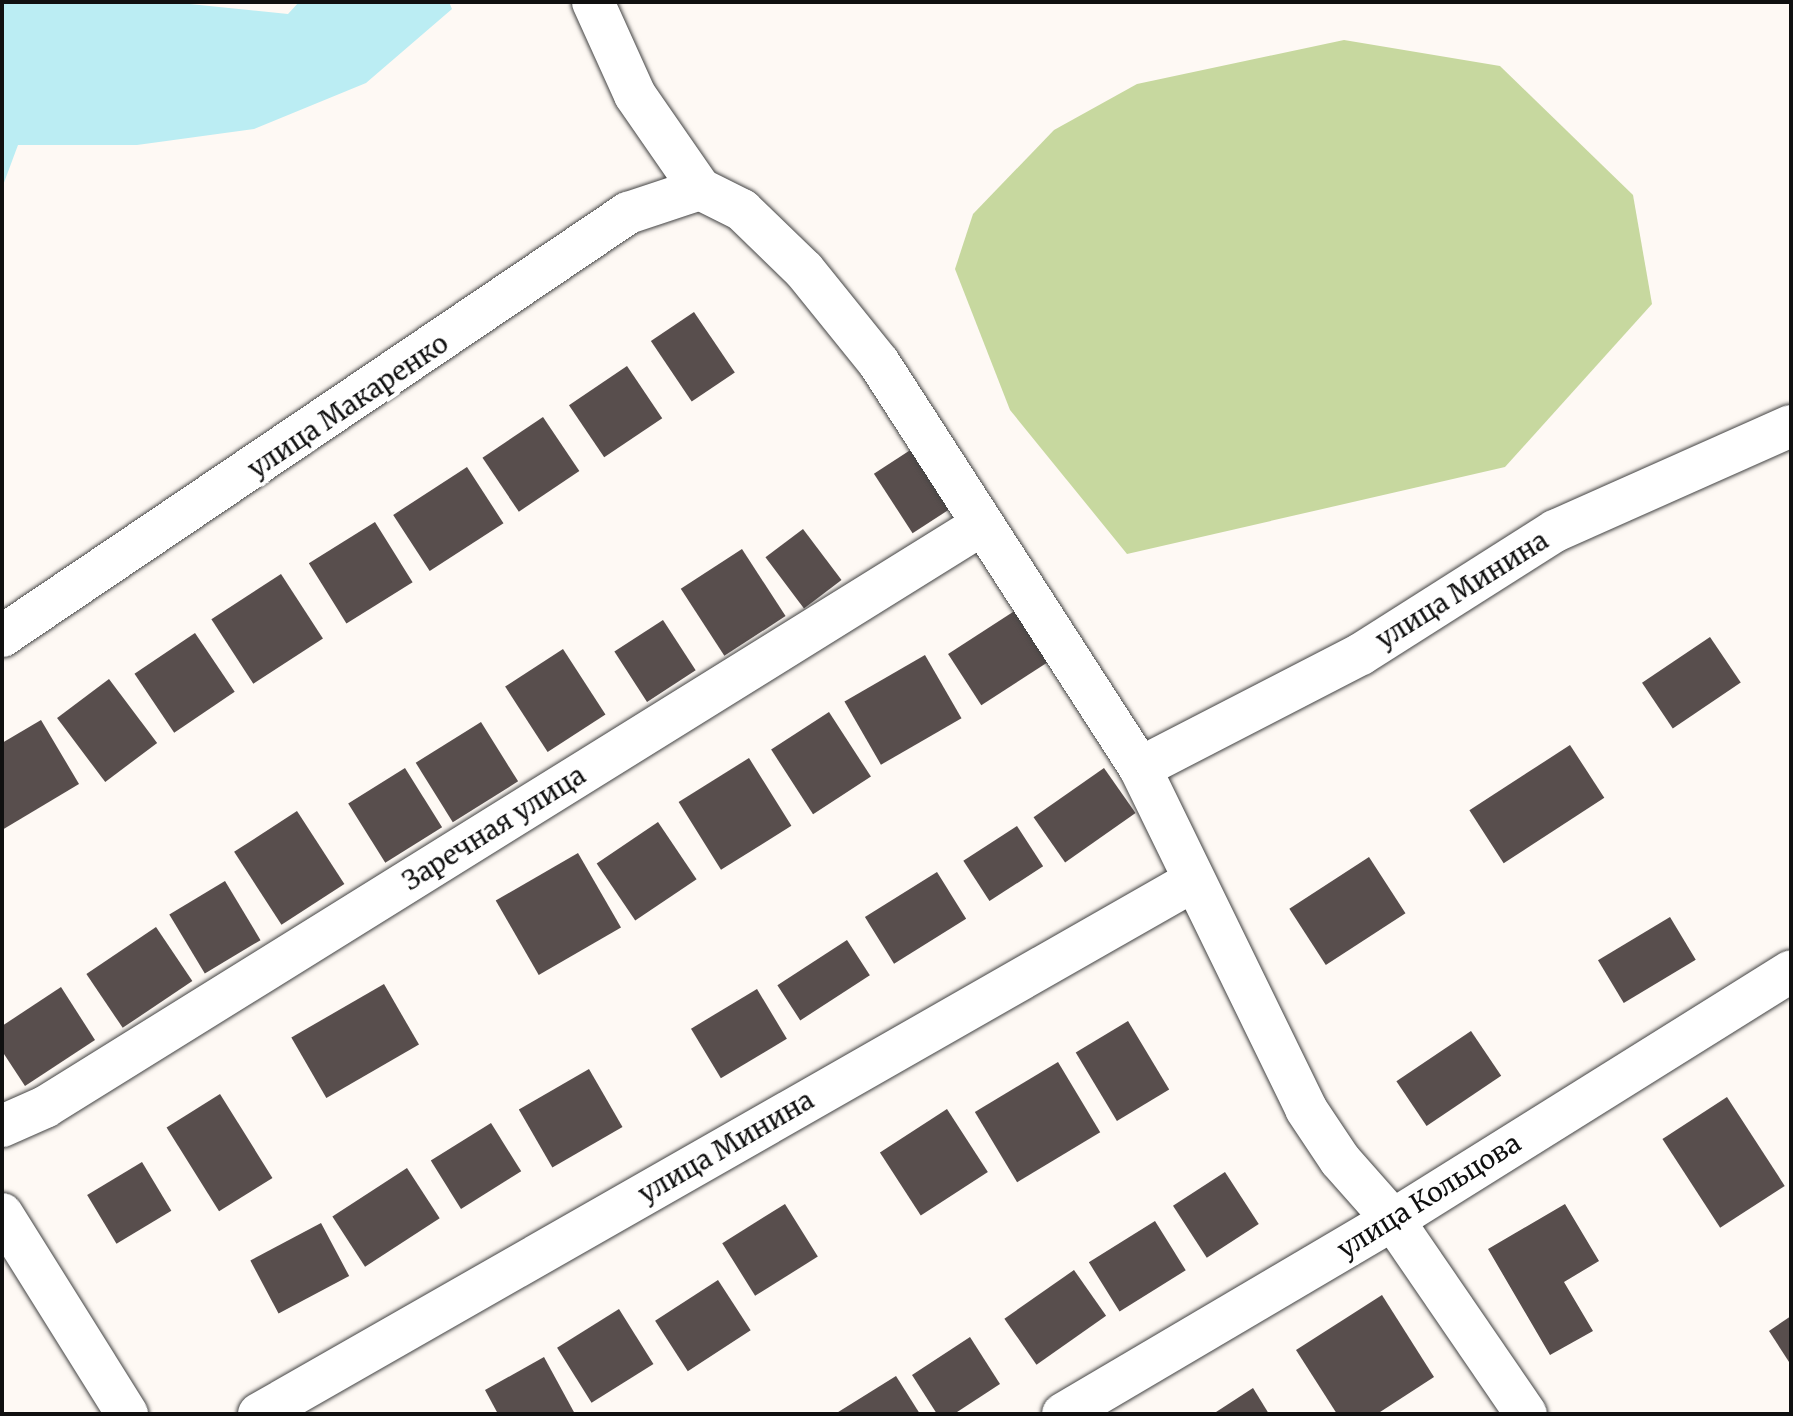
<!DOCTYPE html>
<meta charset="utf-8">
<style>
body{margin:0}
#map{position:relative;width:1793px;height:1416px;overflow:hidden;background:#fef9f4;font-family:Merriweather,serif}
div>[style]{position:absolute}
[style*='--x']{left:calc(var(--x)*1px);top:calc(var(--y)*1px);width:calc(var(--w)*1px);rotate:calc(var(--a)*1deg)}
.forest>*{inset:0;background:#c7d89f}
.water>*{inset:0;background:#bbedf3}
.building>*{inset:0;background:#584e4d;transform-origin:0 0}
.roads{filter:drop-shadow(0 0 2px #434343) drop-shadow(0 0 2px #434343)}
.minor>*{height:42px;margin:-21px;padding:0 21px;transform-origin:21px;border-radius:21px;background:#fff}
span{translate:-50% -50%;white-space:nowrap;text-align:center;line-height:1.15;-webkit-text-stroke:8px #fff;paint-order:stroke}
.street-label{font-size:26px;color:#101010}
.frame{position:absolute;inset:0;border:4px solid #101010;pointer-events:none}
</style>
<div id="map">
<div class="forest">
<i style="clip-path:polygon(1344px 40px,1500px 66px,1633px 195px,1652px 304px,1505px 467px,1127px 554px,1010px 410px,955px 269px,973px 214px,1054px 130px,1137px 84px)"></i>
</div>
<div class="water">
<i style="clip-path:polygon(2px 2px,170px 2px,288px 14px,299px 2px,449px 2px,452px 9px,366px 83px,254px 129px,137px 145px,18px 145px,2px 188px)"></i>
</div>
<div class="building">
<i style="left:694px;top:312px;width:73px;height:52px;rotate:56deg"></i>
<i style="left:627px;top:366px;width:63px;height:70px;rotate:56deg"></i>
<i style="left:543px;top:417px;width:65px;height:73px;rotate:56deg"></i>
<i style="left:915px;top:447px;width:71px;height:49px;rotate:57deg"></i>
<i style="left:467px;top:467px;width:67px;height:88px;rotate:57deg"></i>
<i style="left:375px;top:522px;width:71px;height:78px;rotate:58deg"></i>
<i style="left:803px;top:529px;width:64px;height:47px;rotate:53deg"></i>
<i style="left:742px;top:549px;width:80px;height:73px;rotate:57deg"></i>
<i style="left:281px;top:574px;width:77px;height:83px;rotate:57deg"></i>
<i style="left:1016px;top:610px;width:61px;height:81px;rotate:57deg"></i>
<i style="left:663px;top:620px;width:60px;height:58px;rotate:57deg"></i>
<i style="left:195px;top:633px;width:71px;height:73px;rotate:56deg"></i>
<i style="left:1710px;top:637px;width:55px;height:82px;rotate:56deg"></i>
<i style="left:563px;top:649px;width:78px;height:69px;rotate:57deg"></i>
<i style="left:925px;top:655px;width:73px;height:93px;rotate:60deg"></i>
<i style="left:109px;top:679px;width:80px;height:65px;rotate:53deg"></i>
<i style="left:829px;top:712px;width:77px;height:69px;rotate:57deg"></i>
<i style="clip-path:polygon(41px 720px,79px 784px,2px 830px,2px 743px)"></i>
<i style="left:481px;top:722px;width:70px;height:77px;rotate:58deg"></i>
<i style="left:1570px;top:745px;width:63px;height:120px;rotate:57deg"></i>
<i style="left:749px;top:758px;width:80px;height:83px;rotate:58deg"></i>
<i style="left:405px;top:768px;width:70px;height:67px;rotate:58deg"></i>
<i style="left:1104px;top:768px;width:55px;height:86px;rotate:55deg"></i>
<i style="left:297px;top:811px;width:87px;height:75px;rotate:57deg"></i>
<i style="left:658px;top:822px;width:69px;height:74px;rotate:56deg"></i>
<i style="left:1017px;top:826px;width:48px;height:64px;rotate:57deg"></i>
<i style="left:578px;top:853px;width:86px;height:95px;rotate:60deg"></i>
<i style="left:1369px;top:857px;width:67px;height:95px;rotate:57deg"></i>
<i style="left:937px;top:872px;width:55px;height:85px;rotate:58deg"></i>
<i style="left:225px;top:881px;width:69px;height:65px;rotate:59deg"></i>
<i style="left:1670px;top:917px;width:50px;height:84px;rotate:59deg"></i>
<i style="left:156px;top:927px;width:65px;height:84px;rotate:56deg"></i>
<i style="left:847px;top:940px;width:42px;height:83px;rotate:57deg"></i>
<i style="left:384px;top:984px;width:70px;height:107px;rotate:60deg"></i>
<i style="clip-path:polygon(61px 987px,95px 1040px,25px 1086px,2px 1051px,2px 1026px)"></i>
<i style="left:757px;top:989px;width:58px;height:77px;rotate:59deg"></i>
<i style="left:1128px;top:1021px;width:80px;height:61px;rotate:59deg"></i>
<i style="left:1471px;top:1031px;width:54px;height:90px;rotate:56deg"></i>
<i style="left:1058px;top:1062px;width:82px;height:97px;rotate:59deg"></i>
<i style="left:589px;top:1069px;width:67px;height:81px;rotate:60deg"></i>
<i style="left:220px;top:1094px;width:99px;height:63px;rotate:58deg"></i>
<i style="left:1727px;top:1097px;width:106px;height:77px;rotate:57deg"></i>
<i style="left:947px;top:1109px;width:75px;height:80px;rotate:57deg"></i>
<i style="left:491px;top:1123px;width:57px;height:71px;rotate:58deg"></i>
<i style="left:142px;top:1162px;width:57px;height:64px;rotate:59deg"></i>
<i style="left:407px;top:1168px;width:60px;height:89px;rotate:57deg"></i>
<i style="left:1225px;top:1172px;width:62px;height:62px;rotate:57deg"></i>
<i style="left:785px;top:1204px;width:62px;height:74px;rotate:58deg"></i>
<i style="clip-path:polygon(1565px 1204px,1599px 1261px,1564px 1282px,1593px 1331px,1550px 1355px,1488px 1249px)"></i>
<i style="left:1155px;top:1221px;width:58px;height:78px;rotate:58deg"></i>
<i style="left:321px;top:1223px;width:60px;height:80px;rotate:62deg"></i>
<i style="left:1074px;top:1270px;width:56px;height:85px;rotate:55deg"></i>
<i style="left:718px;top:1280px;width:60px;height:75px;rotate:57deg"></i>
<i style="clip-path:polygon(1382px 1295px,1434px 1377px,1377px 1414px,1337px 1414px,1296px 1350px)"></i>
<i style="left:619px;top:1309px;width:65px;height:73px;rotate:58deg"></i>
<i style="clip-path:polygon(1791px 1316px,1791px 1365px,1769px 1331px)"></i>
<i style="clip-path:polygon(970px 1337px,1000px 1384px,954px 1414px,937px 1414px,912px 1375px)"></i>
<i style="clip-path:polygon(544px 1357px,575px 1414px,498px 1414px,485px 1390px)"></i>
<i style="clip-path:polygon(896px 1376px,920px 1414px,835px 1414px)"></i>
<i style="clip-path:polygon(1253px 1388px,1269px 1414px,1213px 1414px)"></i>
</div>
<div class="roads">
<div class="minor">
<i style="--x:593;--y:2;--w:102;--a:65.7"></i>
<i style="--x:635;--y:95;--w:114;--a:55.3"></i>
<i style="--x:700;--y:189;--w:47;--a:26.6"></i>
<i style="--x:742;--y:210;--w:86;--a:44.1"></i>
<i style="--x:804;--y:270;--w:119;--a:51.1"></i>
<i style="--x:879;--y:363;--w:482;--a:57.2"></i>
<i style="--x:1140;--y:768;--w:379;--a:64"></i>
<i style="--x:1306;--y:1109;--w:61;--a:56.3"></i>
<i style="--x:1340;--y:1160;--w:80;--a:48.5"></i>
<i style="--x:1393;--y:1220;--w:235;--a:55.6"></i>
<i style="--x:2;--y:636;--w:756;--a:-34.05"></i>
<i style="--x:628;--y:213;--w:76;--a:-18.4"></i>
<i style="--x:1140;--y:768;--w:249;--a:-27.3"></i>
<i style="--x:1361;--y:654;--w:230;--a:-32.4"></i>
<i style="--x:1555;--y:531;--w:258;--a:-24"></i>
<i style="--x:2;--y:1126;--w:47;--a:-23.8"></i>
<i style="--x:45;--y:1107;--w:1104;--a:-31.86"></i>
<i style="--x:2;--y:1214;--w:236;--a:58"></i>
<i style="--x:259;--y:1414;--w:1075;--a:-29.71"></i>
<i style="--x:1063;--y:1414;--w:383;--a:-30.5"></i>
<i style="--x:1393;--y:1220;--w:469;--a:-32"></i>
</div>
</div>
<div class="street-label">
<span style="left:348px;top:406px;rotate:-34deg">улица Макаренко</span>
<span style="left:1462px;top:590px;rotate:-32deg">улица Минина</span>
<span style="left:494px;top:828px;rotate:-32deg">Заречная улица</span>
<span style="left:726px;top:1147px;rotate:-30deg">улица Минина</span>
<span style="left:1429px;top:1196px;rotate:-32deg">улица Кольцова</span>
</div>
<div class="frame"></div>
</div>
